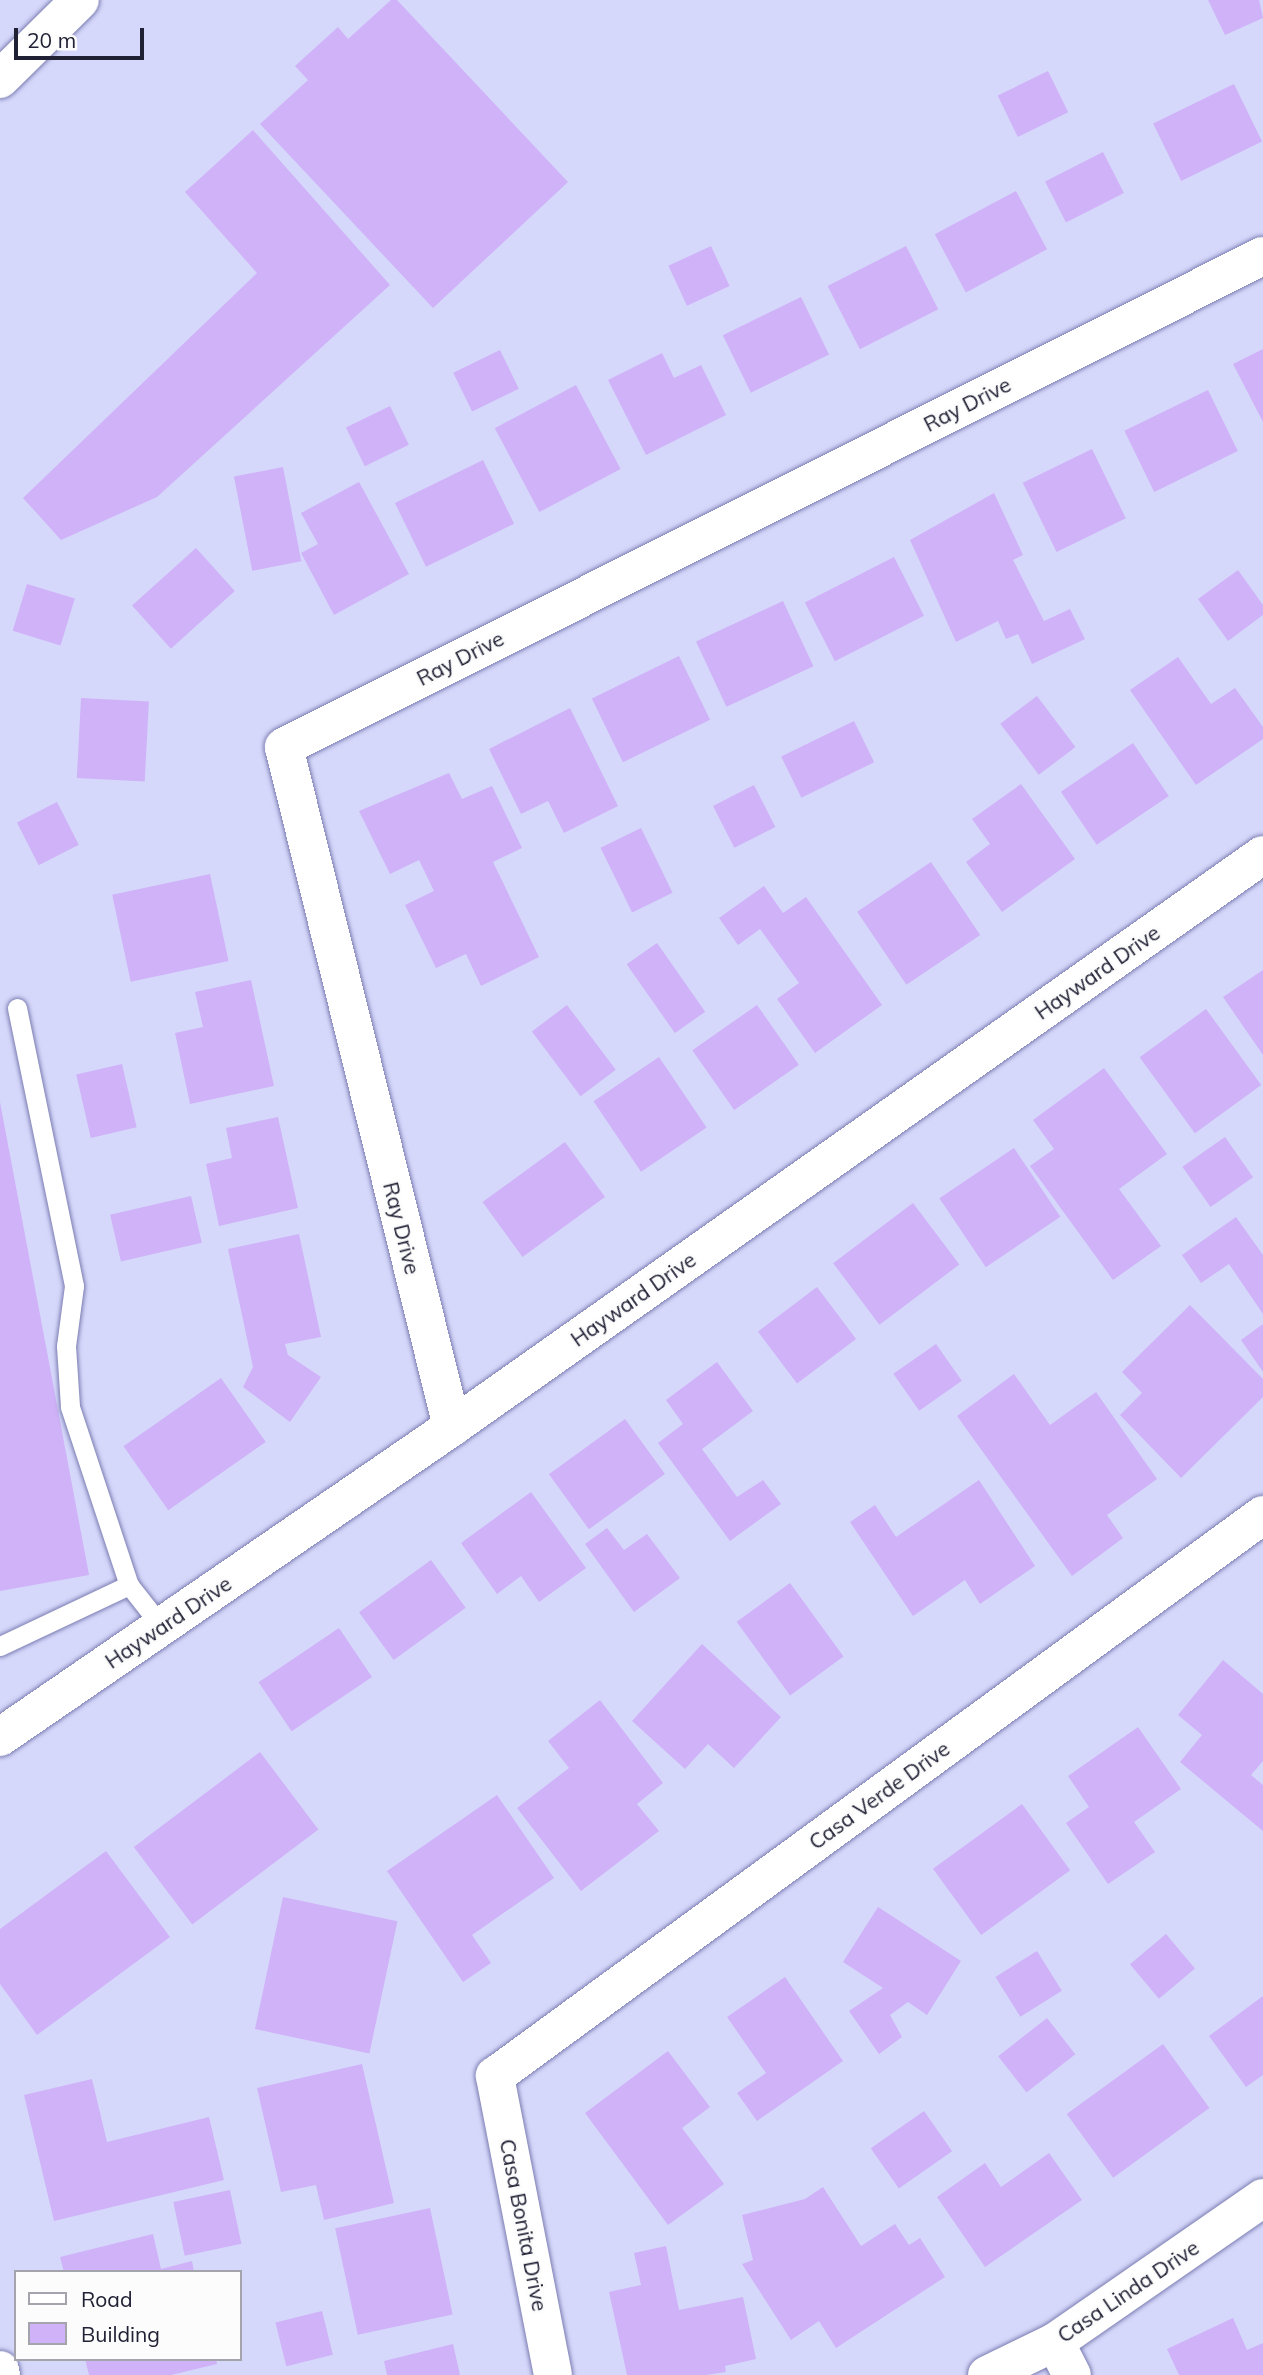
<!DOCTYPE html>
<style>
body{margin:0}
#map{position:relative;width:1263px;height:2375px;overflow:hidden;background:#d6d8fb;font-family:Mulish,sans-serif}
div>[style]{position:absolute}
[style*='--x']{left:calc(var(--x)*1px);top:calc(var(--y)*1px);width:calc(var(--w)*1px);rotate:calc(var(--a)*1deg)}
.building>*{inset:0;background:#cfb2f8;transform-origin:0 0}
.roads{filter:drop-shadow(0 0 2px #7b7db1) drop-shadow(0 0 2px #7b7db1)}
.lane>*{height:19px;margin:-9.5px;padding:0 9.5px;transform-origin:9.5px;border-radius:9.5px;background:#fff}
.street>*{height:38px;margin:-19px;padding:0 19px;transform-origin:19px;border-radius:19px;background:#fff}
.secondary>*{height:38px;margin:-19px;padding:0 19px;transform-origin:19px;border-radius:19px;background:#fff}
span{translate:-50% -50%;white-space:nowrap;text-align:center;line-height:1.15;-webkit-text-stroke:5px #fcfcfc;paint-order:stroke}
.street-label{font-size:21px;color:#212136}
.legend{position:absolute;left:14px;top:2270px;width:228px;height:91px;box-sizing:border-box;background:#fcfcfc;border:2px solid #a4a4ad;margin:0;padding:9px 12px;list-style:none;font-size:21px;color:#212136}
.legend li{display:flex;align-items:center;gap:14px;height:35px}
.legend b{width:35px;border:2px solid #a4a4ad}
.scale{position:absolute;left:14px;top:28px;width:130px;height:32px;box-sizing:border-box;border:4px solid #212136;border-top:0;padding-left:9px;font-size:21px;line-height:24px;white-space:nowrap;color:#212136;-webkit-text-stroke:5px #fcfcfc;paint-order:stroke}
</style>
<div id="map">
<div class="building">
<i style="clip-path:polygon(391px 0,397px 0,568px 182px,433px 308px,260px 124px,308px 80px,295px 66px,338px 27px,348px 39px)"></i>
<i style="clip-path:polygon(1208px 0,1259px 0,1263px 18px,1225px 35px)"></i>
<i style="left:1048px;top:71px;width:46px;height:56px;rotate:64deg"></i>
<i style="left:1234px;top:84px;width:64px;height:90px;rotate:64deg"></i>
<i style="clip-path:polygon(253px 130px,390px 285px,157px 497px,61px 540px,23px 498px,257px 273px,185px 192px)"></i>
<i style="left:1103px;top:152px;width:46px;height:65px;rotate:63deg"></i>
<i style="left:1016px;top:191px;width:66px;height:92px;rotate:62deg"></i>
<i style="left:711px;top:246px;width:44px;height:47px;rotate:65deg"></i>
<i style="left:906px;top:246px;width:71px;height:88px;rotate:63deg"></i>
<i style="left:801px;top:297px;width:64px;height:87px;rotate:64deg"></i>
<i style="clip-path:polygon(1263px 349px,1263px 422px,1233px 364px)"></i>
<i style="left:500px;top:350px;width:43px;height:52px;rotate:64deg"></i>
<i style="clip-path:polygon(662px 353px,674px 378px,701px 365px,726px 415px,646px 455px,608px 380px)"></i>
<i style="left:576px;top:385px;width:95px;height:92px;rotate:62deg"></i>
<i style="left:1208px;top:390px;width:68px;height:93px;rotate:64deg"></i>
<i style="left:390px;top:406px;width:43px;height:49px;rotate:64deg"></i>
<i style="left:1092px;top:449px;width:77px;height:77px;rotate:64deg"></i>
<i style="left:483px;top:460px;width:71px;height:98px;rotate:64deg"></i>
<i style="left:283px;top:467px;width:96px;height:50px;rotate:79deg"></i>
<i style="clip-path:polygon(359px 482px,409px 574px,334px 615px,301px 553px,318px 544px,301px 513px)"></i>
<i style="clip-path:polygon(994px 493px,1023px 555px,1013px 560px,1044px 621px,1070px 609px,1085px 639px,1032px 664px,1018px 634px,1006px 639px,998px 621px,956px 642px,910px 540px)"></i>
<i style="left:196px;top:548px;width:58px;height:86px;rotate:48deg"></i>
<i style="left:894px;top:557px;width:66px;height:100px;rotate:63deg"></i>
<i style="clip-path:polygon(1238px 570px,1263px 605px,1263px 615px,1228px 641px,1198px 599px)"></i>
<i style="left:27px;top:584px;width:50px;height:49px;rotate:17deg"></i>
<i style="left:783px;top:601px;width:72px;height:96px;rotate:65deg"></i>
<i style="left:679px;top:656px;width:71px;height:97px;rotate:64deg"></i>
<i style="clip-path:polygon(1178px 657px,1211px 704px,1235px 688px,1263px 727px,1263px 739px,1196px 785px,1130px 690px)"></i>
<i style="left:1037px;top:696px;width:64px;height:46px;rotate:53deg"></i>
<i style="left:81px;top:698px;width:68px;height:80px;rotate:3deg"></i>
<i style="clip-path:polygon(570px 708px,618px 806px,564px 833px,548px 801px,521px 814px,489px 749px)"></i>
<i style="left:854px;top:721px;width:46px;height:81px;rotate:64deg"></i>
<i style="left:1133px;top:743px;width:64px;height:87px;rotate:56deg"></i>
<i style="clip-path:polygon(449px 773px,462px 799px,492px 786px,522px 848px,493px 862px,539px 957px,481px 986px,466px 954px,436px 968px,405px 905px,434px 891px,419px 860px,390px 874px,359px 811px)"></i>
<i style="clip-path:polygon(1021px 784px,1075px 859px,1002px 912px,966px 862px,990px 844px,972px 819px)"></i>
<i style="left:754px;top:785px;width:47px;height:46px;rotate:63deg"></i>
<i style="left:57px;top:802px;width:48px;height:45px;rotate:63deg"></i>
<i style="left:641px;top:828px;width:72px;height:45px;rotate:64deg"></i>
<i style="left:931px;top:862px;width:88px;height:89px;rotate:56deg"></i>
<i style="left:210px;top:874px;width:89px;height:100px;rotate:78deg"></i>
<i style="clip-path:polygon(764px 886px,783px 913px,806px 897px,882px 1005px,815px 1053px,777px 999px,799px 983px,760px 929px,738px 945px,719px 918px)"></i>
<i style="left:657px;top:943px;width:84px;height:37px;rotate:55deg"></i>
<i style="clip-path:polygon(1263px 970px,1263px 1055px,1223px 997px)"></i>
<i style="clip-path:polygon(251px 980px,274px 1086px,190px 1104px,175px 1033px,203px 1027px,195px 992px)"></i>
<i style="left:567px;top:1005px;width:81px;height:44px;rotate:53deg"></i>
<i style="left:757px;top:1005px;width:73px;height:79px;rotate:55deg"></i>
<i style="left:1206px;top:1009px;width:94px;height:82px;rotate:54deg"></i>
<i style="left:659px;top:1057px;width:85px;height:79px;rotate:56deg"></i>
<i style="left:122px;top:1064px;width:65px;height:47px;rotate:77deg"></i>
<i style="clip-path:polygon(1104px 1068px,1167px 1154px,1119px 1189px,1161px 1246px,1113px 1280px,1030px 1166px,1054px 1149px,1033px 1120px)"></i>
<i style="clip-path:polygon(0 1102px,89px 1575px,0 1591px)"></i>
<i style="clip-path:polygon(278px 1117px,298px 1208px,219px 1226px,206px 1164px,232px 1158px,226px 1128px)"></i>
<i style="left:1225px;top:1137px;width:49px;height:52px;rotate:55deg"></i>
<i style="left:565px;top:1142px;width:68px;height:102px;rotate:54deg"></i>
<i style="left:1014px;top:1148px;width:83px;height:90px;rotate:56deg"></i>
<i style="left:191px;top:1196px;width:48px;height:83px;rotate:77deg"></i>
<i style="left:913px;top:1203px;width:77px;height:100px;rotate:53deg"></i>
<i style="clip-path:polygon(1236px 1217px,1263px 1255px,1263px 1314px,1229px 1264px,1201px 1283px,1182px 1255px)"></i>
<i style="clip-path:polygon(299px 1234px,321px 1337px,285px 1344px,288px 1355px,321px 1377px,290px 1422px,243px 1387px,253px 1367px,228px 1249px)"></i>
<i style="left:817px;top:1287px;width:65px;height:74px;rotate:53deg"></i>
<i style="clip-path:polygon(1190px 1305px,1263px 1379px,1263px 1397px,1181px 1478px,1120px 1415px,1142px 1393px,1122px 1372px)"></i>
<i style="clip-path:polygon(1263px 1324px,1263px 1372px,1241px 1340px)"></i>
<i style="left:936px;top:1344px;width:45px;height:52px;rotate:55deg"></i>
<i style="clip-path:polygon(717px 1362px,753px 1411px,702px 1449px,737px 1497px,763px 1480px,781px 1504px,730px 1541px,658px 1443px,683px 1424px,666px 1400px)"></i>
<i style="clip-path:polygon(1014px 1374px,1050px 1425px,1096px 1392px,1157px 1479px,1107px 1515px,1123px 1538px,1072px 1576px,957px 1416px)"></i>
<i style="left:221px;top:1378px;width:78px;height:119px;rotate:55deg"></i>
<i style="left:625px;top:1419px;width:68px;height:94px;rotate:54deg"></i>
<i style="clip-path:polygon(979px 1480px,1035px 1566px,980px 1604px,965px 1580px,913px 1616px,850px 1522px,875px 1505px,896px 1537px)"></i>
<i style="clip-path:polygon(531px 1492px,586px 1568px,539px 1602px,521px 1576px,497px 1594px,461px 1543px)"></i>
<i style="clip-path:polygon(607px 1528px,624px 1550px,647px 1534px,680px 1578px,634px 1612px,585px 1544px)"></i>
<i style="left:431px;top:1560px;width:59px;height:89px;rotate:54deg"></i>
<i style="left:790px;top:1583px;width:91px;height:66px;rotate:54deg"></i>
<i style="left:339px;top:1628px;width:59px;height:97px;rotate:56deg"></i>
<i style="clip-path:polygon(702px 1644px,781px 1717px,734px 1768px,708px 1744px,685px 1769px,632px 1721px)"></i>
<i style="clip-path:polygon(1223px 1660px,1263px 1694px,1263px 1761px,1251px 1775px,1263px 1785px,1263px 1831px,1180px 1762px,1202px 1735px,1178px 1715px)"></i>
<i style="clip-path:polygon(600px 1700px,663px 1783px,637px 1804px,659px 1831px,581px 1891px,517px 1808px,569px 1768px,548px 1741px)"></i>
<i style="clip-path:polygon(1138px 1727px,1181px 1789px,1134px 1822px,1155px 1852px,1108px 1884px,1066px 1823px,1089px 1807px,1068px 1776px)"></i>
<i style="left:260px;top:1752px;width:97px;height:158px;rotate:53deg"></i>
<i style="clip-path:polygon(497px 1795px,554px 1878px,472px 1935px,491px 1963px,463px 1982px,387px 1871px)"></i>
<i style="left:1022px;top:1804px;width:82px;height:110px;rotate:54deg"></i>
<i style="clip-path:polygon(106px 1851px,170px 1937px,37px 2035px,0 1984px,0 1929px)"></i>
<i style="left:283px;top:1897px;width:117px;height:135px;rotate:12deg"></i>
<i style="clip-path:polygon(878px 1907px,961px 1961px,927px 2015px,908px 2002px,890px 2015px,902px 2037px,879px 2054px,849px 2011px,883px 1988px,843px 1962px)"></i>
<i style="left:1166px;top:1934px;width:45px;height:47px;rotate:50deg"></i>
<i style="left:1037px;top:1951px;width:47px;height:49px;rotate:58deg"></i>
<i style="clip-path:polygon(785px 1977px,843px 2061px,757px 2121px,737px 2093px,766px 2073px,727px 2017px)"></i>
<i style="clip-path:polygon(1263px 1996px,1263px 2075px,1246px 2087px,1209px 2036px)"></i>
<i style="left:1047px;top:2018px;width:46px;height:62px;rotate:52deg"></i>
<i style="left:1163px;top:2044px;width:79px;height:119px;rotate:54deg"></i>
<i style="clip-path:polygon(668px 2051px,710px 2107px,682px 2128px,724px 2184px,668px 2225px,585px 2113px)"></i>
<i style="clip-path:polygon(362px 2064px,394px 2203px,324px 2220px,316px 2185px,281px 2192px,257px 2088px)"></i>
<i style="clip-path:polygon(92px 2079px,107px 2142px,209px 2117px,224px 2180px,54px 2221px,24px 2095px)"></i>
<i style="left:924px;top:2111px;width:49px;height:65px;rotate:55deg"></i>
<i style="clip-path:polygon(1049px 2153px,1082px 2200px,985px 2267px,937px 2197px,985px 2163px,1001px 2187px)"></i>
<i style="clip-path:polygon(823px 2187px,861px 2246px,895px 2224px,909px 2245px,920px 2238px,945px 2277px,836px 2348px,819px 2321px,791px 2340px,742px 2264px,753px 2260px,742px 2215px,805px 2199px)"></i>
<i style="left:230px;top:2190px;width:55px;height:58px;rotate:78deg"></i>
<i style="left:430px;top:2208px;width:109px;height:97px;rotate:78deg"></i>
<i style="clip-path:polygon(153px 2234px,161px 2269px,192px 2261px,194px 2272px,64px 2272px,60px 2257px)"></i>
<i style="clip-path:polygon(666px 2246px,679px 2310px,743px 2297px,756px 2359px,725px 2366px,726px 2372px,706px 2375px,627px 2375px,609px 2292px,641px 2285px,634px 2253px)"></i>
<i style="left:322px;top:2311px;width:45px;height:48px;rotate:76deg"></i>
<i style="clip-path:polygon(1233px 2318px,1247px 2350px,1263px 2343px,1263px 2375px,1179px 2375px,1167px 2349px)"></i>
<i style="clip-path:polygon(453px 2344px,460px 2375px,387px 2375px,384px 2361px)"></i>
<i style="clip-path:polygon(85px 2359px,216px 2359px,217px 2364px,171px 2375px,89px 2375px)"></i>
</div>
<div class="roads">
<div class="lane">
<i style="--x:17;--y:1008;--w:284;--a:78.4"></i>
<i style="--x:74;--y:1286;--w:61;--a:97.6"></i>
<i style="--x:66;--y:1346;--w:61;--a:86.2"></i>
<i style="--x:70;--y:1407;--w:188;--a:71.7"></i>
<i style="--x:0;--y:1646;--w:143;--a:-25.3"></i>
<i style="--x:129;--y:1585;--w:53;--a:51.8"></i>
</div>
<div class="street">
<i style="--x:452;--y:1427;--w:700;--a:-103.88"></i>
<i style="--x:284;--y:747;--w:1095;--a:-26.64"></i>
<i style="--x:0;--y:1737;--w:548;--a:-34.44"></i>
<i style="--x:452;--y:1427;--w:992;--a:-35.2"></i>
<i style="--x:1055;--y:2342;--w:37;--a:63"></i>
<i style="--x:0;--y:2370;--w:5;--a:79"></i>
<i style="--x:553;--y:2375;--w:305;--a:-101"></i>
<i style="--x:495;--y:2076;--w:951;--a:-36.15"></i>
<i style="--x:987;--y:2375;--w:76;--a:-25.9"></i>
<i style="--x:1055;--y:2342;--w:253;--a:-34.7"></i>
</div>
<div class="secondary">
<i style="--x:0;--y:79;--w:112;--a:-44.6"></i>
</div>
</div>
<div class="street-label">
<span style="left:967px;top:404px;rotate:-27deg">Ray Drive</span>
<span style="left:460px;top:658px;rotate:-27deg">Ray Drive</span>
<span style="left:1097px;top:972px;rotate:-35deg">Hayward Drive</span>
<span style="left:402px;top:1228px;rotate:76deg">Ray Drive</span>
<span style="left:633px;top:1299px;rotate:-35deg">Hayward Drive</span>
<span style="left:168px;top:1622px;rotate:-34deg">Hayward Drive</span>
<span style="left:879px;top:1795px;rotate:-36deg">Casa Verde Drive</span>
<span style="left:524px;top:2225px;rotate:79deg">Casa Bonita Drive</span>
<span style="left:1128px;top:2291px;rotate:-34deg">Casa Linda Drive</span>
</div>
<ul class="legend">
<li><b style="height:9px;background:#fff"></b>Road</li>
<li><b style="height:19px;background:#cfb2f8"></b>Building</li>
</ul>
<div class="scale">20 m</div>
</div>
